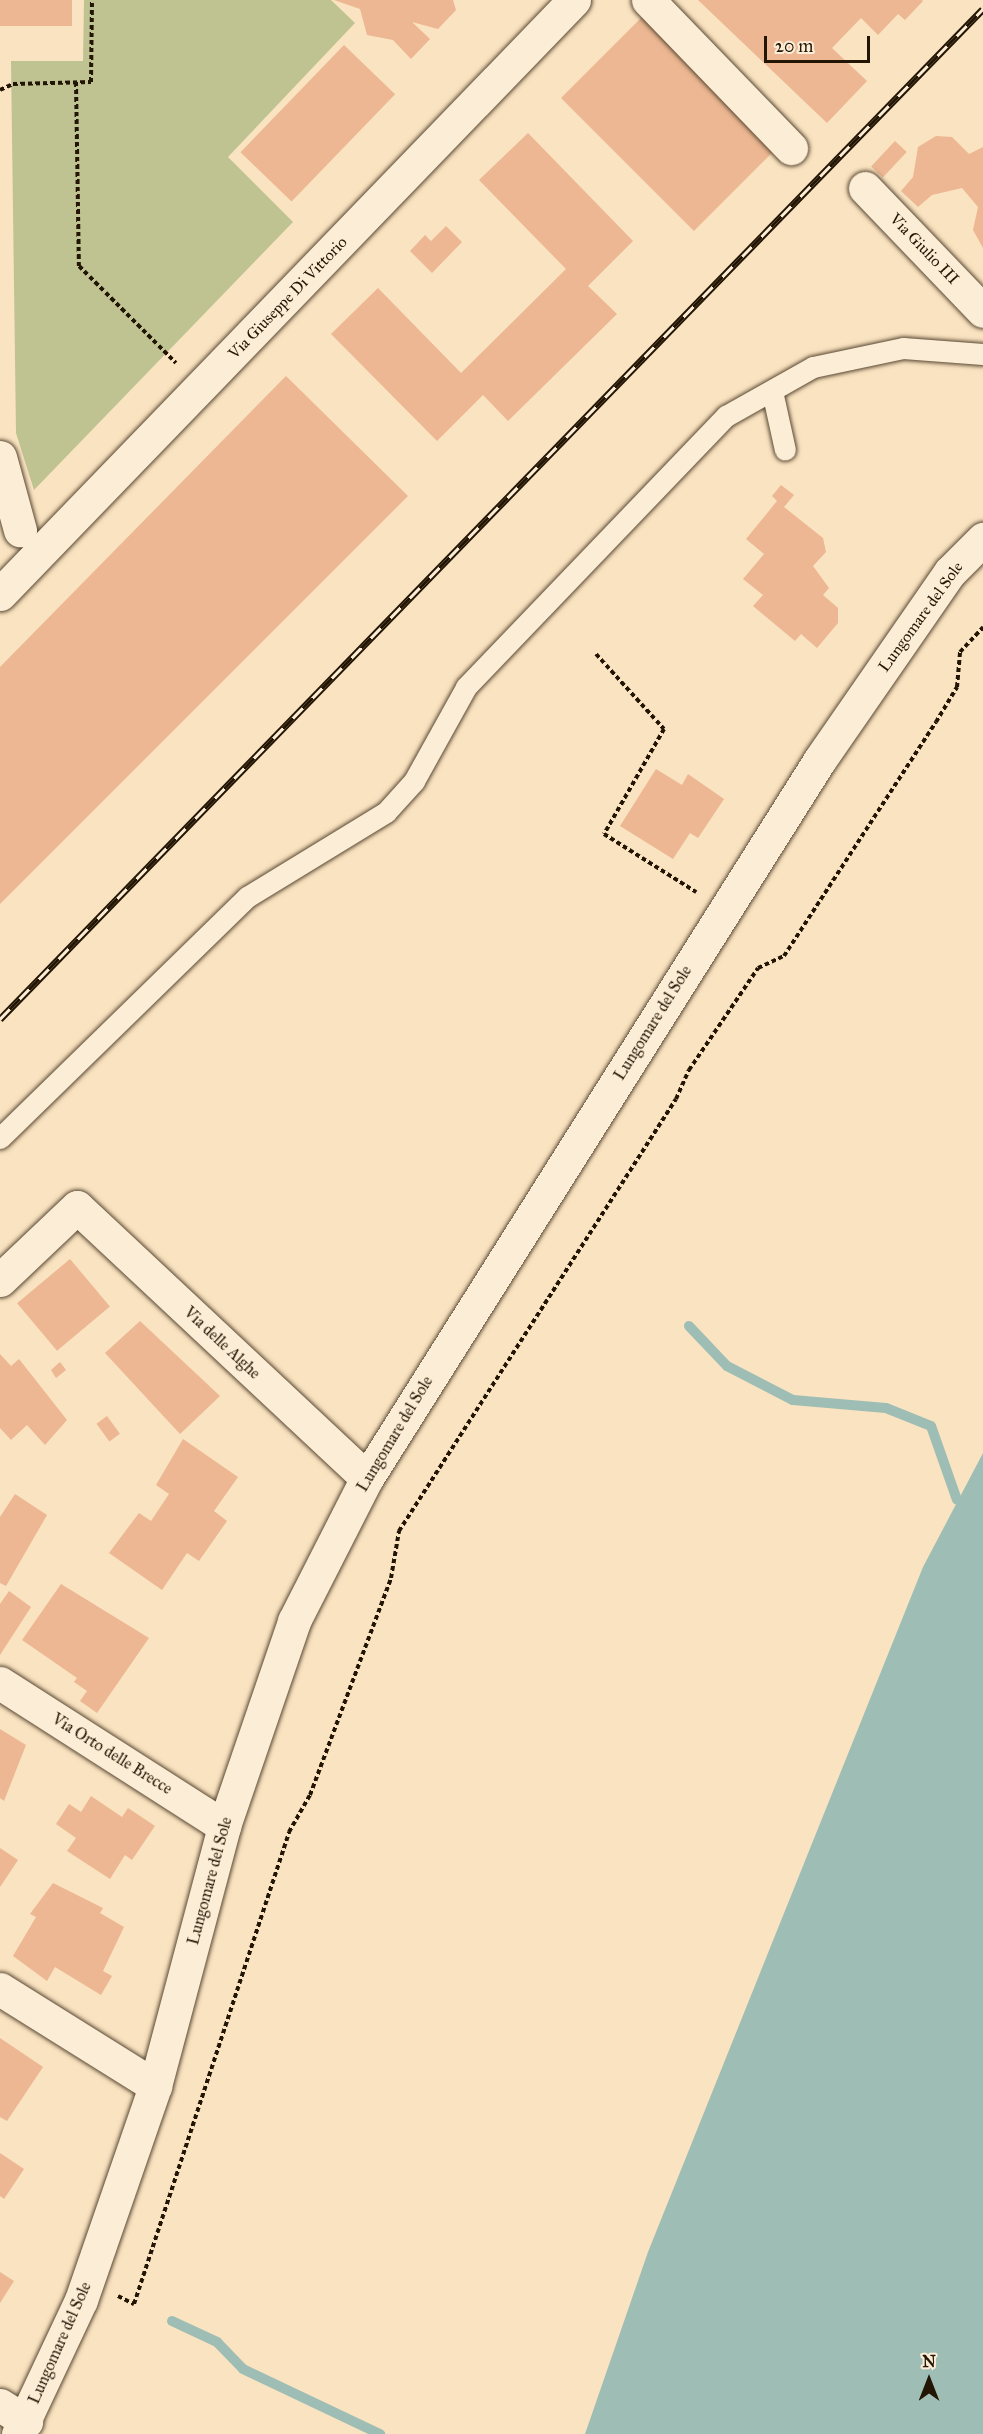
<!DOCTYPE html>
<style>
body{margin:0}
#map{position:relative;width:983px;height:2434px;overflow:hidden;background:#fae3c0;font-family:"IM FELL Great Primer",serif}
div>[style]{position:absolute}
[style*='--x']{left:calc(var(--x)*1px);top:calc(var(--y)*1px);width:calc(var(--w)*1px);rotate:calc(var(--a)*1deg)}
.green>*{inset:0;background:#bfc391}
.water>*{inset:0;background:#9ebeb5}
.stream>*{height:10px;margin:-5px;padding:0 5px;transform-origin:5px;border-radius:5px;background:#9ebeb5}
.building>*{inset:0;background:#ecb792;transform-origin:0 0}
.path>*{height:4px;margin-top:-2px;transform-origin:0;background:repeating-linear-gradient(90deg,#231504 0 4.5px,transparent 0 7.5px)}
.roads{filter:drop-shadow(0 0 2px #594833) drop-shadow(0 0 2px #594833)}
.service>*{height:21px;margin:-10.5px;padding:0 10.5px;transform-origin:10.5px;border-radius:10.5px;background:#fcedd6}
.minor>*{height:33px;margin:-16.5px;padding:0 16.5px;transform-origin:16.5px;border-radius:16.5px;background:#fcedd6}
.tertiary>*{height:33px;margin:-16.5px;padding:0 16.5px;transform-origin:16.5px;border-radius:16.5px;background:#fcedd6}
.secondary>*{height:33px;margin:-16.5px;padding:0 16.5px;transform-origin:16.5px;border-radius:16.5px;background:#fcedd6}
.rail>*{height:7px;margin-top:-3.5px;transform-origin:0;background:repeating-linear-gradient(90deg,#fcedd6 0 14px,#231504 0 28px);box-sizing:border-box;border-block:2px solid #231504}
span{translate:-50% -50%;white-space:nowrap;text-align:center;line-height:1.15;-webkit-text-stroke:4.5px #fcedd6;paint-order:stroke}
.street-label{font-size:16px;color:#231504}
.north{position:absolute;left:899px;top:2350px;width:60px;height:60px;-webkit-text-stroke:4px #fcedd6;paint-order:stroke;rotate:0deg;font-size:16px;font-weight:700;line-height:24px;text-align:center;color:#231504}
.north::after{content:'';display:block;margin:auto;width:21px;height:27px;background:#231504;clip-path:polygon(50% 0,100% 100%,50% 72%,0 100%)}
.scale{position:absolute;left:764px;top:36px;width:106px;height:27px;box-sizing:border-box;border:3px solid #231504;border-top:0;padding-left:8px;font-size:18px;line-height:21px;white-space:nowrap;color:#231504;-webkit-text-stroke:4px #fcedd6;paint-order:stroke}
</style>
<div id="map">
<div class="green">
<i style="clip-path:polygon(84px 0,331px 0,355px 23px,228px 157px,293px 222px,34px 490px,16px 433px,11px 61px,83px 61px)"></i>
</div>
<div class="water">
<i style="clip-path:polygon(983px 1453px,983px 2434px,585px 2434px,648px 2252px,923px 1567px)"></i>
</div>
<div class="stream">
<i style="--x:689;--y:1326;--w:55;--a:46.5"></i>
<i style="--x:727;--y:1366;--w:74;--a:27.3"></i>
<i style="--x:793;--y:1400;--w:93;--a:4.9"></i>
<i style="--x:886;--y:1408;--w:48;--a:21.8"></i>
<i style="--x:931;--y:1426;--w:78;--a:70.6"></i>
<i style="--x:172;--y:2321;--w:50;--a:25"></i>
<i style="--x:217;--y:2342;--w:37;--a:46"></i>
<i style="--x:243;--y:2369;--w:152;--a:25.4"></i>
</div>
<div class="building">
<i style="left:0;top:0;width:72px;height:26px"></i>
<i style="clip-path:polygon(334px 0,453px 0,456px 10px,438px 29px,412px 22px,430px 39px,411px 59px,393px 40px,367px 35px,360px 9px)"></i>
<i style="clip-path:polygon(698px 0,922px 0,923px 1px,905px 20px,898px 14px,878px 35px,861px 18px,832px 48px,867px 81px,827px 123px)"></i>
<i style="left:643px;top:16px;width:188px;height:116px;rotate:45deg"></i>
<i style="left:344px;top:45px;width:71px;height:149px;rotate:44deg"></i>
<i style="clip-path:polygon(528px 133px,633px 241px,588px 286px,617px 314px,508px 421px,483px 395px,437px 441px,331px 334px,378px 288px,461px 373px,566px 269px,479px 180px)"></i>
<i style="clip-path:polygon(952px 137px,969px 154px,983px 147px,983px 248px,973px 230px,978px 207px,962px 188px,932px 195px,918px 207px,901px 191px,913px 177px,918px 147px,936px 136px)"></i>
<i style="left:895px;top:141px;width:16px;height:35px;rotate:43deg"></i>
<i style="clip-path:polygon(446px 226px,462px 242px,432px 273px,410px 251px,425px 235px,431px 241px)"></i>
<i style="clip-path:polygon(286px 376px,408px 496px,0 904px,0 667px)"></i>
<i style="clip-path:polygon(781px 485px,794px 495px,784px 507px,823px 538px,826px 552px,813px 566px,829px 588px,823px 595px,838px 608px,838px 623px,817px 648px,801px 634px,795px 641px,753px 606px,763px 595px,743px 579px,764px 554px,746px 539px,777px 501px,772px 496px)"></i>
<i style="clip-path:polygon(656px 769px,682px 785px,688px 774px,724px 799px,698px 838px,690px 833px,673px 859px,620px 826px)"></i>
<i style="left:70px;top:1259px;width:62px;height:69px;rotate:50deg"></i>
<i style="clip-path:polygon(140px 1321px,220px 1396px,180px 1434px,105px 1353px)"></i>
<i style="clip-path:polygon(0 1354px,11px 1366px,19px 1359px,67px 1420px,45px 1445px,27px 1425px,11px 1440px,0 1428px)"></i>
<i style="clip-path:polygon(60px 1362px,66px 1370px,56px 1378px,51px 1370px)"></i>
<i style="left:107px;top:1416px;width:22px;height:13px;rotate:54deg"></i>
<i style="clip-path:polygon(183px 1439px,238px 1477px,214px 1511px,227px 1521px,199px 1561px,187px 1553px,162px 1590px,109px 1553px,139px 1513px,151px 1521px,169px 1494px,156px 1485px)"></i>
<i style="clip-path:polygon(15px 1494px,47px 1515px,6px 1586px,0 1583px,0 1517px)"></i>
<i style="clip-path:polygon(61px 1584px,149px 1638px,97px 1713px,80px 1701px,87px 1691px,74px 1682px,77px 1678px,22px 1640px)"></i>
<i style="clip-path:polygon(9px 1591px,31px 1607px,0 1655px,0 1604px)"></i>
<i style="clip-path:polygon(0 1729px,26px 1745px,4px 1801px,0 1798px)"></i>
<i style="clip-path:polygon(91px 1796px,122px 1817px,128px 1808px,155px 1826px,132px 1860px,125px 1855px,110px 1879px,67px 1851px,76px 1838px,56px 1824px,69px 1804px,81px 1812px)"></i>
<i style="clip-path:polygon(0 1848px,18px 1860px,0 1887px)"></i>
<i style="clip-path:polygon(53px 1883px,103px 1908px,100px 1913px,124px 1927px,103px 1971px,112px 1976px,101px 1995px,55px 1967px,47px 1981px,13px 1956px,36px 1917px,30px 1914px)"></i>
<i style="clip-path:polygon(0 2038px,43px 2067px,7px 2121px,0 2117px)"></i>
<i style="clip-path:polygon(0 2153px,24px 2169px,4px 2199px,0 2196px)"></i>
<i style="clip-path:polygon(0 2272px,14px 2281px,0 2303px)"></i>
</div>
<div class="path">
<i style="--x:76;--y:82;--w:184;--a:89.1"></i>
<i style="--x:79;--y:266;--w:137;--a:45"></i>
<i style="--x:0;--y:90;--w:14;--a:-25"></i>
<i style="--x:13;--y:84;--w:78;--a:-1.5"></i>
<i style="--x:91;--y:82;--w:82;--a:-89.3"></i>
<i style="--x:596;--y:654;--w:101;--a:47.8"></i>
<i style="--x:664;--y:729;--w:121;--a:119.7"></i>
<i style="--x:604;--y:834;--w:109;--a:32.2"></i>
<i style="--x:118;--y:2296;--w:18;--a:27"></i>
<i style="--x:134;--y:2304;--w:497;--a:-71.8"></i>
<i style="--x:289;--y:1832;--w:43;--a:-60.4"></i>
<i style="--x:310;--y:1795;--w:232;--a:-69.5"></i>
<i style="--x:391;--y:1578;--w:48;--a:-80.3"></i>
<i style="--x:399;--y:1531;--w:513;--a:-57.33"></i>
<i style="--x:676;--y:1099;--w:32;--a:-66"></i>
<i style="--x:689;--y:1070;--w:123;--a:-55.9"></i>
<i style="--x:758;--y:968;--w:29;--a:-25"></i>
<i style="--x:784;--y:956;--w:279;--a:-57"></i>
<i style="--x:936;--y:722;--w:41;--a:-59"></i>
<i style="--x:957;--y:687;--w:35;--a:-85"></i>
<i style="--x:960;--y:652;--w:34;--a:-47"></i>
</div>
<div class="roads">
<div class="service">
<i style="--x:772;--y:391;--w:60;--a:77.6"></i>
<i style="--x:0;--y:1138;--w:345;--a:-44.3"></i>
<i style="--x:247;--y:897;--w:163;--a:-31.4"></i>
<i style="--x:386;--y:812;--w:42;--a:-47.9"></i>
<i style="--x:414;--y:781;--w:107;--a:-61"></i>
<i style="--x:466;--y:687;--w:376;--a:-46.2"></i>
<i style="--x:726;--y:416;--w:100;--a:-29.4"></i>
<i style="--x:813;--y:367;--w:92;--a:-11.9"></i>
<i style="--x:903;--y:348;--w:80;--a:4.3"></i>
</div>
<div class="minor">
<i style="--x:648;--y:0;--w:206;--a:46"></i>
<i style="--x:865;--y:188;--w:170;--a:46.2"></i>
<i style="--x:0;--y:457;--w:76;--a:74.7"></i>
<i style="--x:0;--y:1280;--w:106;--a:-43.5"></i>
<i style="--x:77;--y:1207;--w:397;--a:43.1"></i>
<i style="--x:0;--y:1683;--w:266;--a:32.6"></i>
<i style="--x:0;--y:1989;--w:183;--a:32"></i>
<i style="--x:0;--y:2405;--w:31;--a:32"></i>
</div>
<div class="tertiary">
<i style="--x:18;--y:2434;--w:148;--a:-64.8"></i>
<i style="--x:81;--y:2300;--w:226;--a:-70.9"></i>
<i style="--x:155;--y:2086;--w:269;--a:-75.1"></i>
<i style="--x:224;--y:1826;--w:217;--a:-71.1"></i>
<i style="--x:294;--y:1621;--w:161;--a:-63"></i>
<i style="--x:367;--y:1478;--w:848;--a:-57.77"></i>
<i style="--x:819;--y:761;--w:230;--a:-55.3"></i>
<i style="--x:950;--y:572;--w:47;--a:-45"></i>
</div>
<div class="secondary">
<i style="--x:0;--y:594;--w:826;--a:-45.98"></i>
</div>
</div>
<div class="rail">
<i style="--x:0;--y:1019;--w:1409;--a:-45.78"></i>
</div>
<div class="street-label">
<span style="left:924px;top:249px;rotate:46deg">Via Giulio III</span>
<span style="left:288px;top:298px;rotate:-46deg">Via Giuseppe Di Vittorio</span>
<span style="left:921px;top:617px;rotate:-54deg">Lungomare del Sole</span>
<span style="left:653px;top:1023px;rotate:-58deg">Lungomare del Sole</span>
<span style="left:222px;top:1343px;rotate:43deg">Via delle Alghe</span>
<span style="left:395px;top:1434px;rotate:-59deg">Lungomare del Sole</span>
<span style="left:112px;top:1754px;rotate:32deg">Via Orto delle Brecce</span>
<span style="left:210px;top:1881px;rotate:-75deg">Lungomare del Sole</span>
<span style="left:60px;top:2343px;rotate:-66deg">Lungomare del Sole</span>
</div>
<div class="north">N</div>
<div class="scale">20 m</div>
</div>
